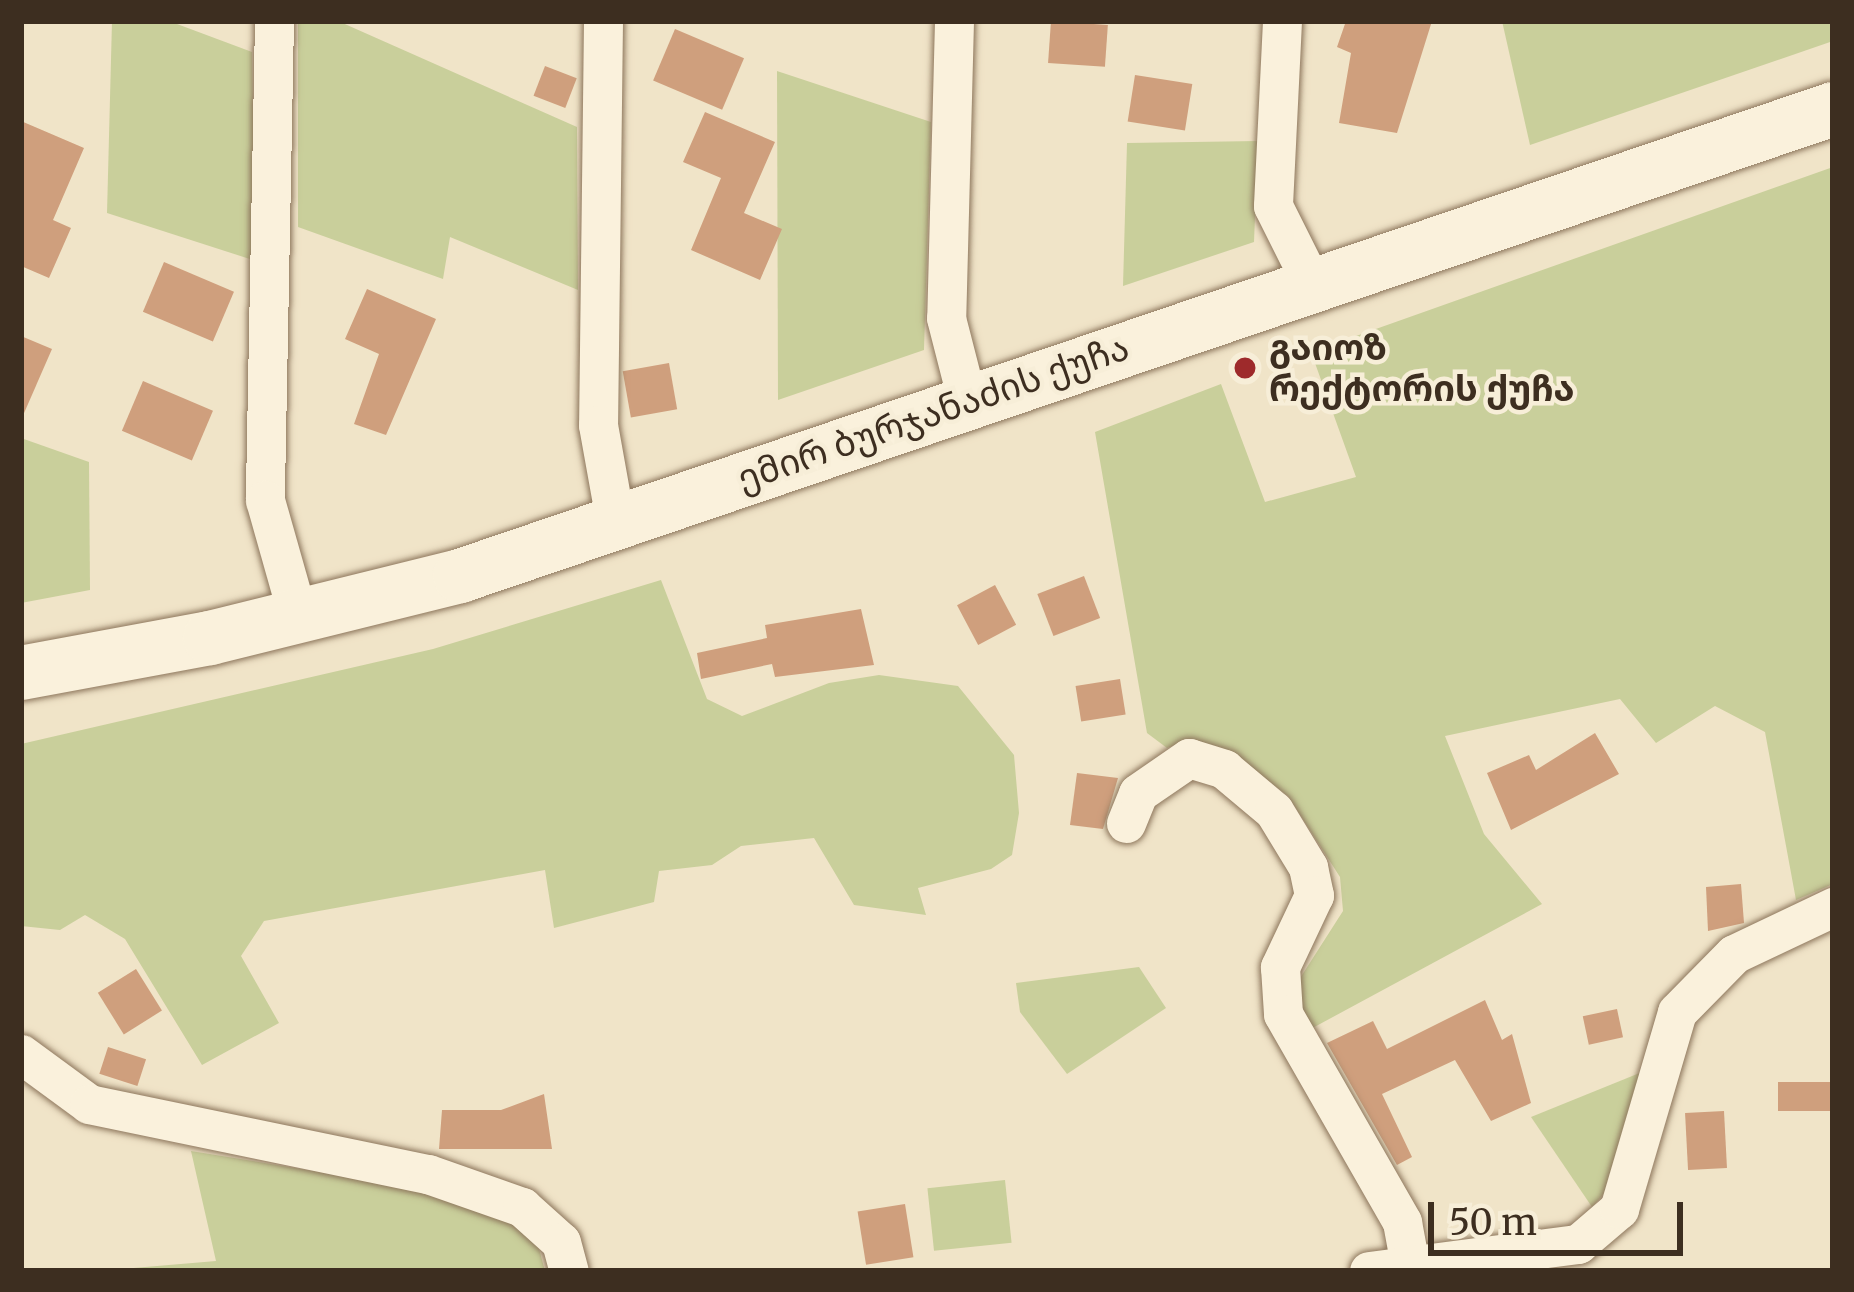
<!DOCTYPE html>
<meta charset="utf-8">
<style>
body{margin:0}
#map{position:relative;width:1854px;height:1292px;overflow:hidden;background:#f0e4c8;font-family:Merriweather,"Noto Sans Georgian",serif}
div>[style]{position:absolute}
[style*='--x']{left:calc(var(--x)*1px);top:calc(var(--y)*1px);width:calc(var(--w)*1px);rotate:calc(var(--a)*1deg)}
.green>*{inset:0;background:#c9cf9b;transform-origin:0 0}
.building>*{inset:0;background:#cf9f7d;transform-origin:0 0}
.roads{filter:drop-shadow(0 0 3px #8d765c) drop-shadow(0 0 3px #8d765c)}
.street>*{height:39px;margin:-19.5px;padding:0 19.5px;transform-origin:19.5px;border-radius:19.5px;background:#faf1dc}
.secondary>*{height:54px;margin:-27px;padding:0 27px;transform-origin:27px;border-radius:27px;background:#faf1dc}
.dots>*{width:33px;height:33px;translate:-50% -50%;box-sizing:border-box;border:6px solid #f7eed8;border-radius:50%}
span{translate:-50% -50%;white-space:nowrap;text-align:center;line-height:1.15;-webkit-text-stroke:9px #f7eed8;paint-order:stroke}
.poi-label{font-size:36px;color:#3d2e20;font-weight:700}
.left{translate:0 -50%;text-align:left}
.street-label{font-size:36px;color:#3d2e20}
.frame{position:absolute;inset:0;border:24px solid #3d2e20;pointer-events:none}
.scale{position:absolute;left:1428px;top:1202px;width:255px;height:54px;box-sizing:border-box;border:6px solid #3d2e20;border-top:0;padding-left:15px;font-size:36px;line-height:42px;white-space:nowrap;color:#3d2e20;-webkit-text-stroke:9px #f7eed8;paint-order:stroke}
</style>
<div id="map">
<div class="green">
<i style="clip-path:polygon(112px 21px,169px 21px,252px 52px,256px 261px,107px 213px)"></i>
<i style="clip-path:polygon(298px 21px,338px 21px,577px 127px,578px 290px,450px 237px,443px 279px,298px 227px)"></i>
<i style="clip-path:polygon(1502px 21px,1833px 21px,1833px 41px,1530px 145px)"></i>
<i style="clip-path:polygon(777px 71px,931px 122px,924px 350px,778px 400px)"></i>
<i style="clip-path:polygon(1258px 141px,1254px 242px,1123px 286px,1127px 143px)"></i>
<i style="clip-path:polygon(1833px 167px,1833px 884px,1796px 900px,1765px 732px,1715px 706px,1656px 743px,1620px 699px,1445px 736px,1484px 834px,1542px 904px,1307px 1031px,1295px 986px,1343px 911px,1340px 877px,1288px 796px,1250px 767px,1188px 740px,1167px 748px,1147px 733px,1095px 432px,1221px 384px,1265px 502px,1356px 477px,1311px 352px)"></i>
<i style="clip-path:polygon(21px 438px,89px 462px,90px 590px,21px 603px)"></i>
<i style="clip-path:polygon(661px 580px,707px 699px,742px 716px,829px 683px,879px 675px,958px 686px,1014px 755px,1019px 813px,1012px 855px,991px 869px,918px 888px,926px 915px,854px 905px,814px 838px,741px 846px,712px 865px,659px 871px,654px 902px,554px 928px,545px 870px,264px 921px,241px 956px,279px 1023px,202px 1065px,125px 939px,85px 915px,60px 930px,21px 926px,21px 744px,433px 649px)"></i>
<i style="clip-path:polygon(1139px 967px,1166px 1008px,1067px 1074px,1020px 1012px,1016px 983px)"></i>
<i style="clip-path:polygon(1647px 1070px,1616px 1180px,1592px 1207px,1531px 1117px)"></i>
<i style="clip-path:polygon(191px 1151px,448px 1193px,504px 1211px,538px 1245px,545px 1271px,98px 1271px,216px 1261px)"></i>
<i style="left:1005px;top:1180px;width:63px;height:78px;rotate:84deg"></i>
</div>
<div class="building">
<i style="left:1051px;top:21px;width:57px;height:42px;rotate:4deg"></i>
<i style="clip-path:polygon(1346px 21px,1432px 21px,1397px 133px,1339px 123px,1351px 53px,1337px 47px)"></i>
<i style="left:675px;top:29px;width:75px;height:56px;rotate:23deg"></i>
<i style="left:545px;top:66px;width:34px;height:32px;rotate:21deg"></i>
<i style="left:1135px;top:75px;width:58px;height:47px;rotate:9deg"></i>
<i style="clip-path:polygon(705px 112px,775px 142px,744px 213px,782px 229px,760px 280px,691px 250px,721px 178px,683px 162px)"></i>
<i style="clip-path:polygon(21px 121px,84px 148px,53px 220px,71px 228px,49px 278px,21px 266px)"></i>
<i style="left:164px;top:262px;width:76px;height:54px;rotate:23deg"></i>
<i style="clip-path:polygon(367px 289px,436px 319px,386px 435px,354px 424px,379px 354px,345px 339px)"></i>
<i style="clip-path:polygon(21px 336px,52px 349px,21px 420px)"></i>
<i style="left:669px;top:363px;width:47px;height:47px;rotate:80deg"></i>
<i style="left:143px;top:381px;width:76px;height:54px;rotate:23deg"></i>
<i style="left:1084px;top:576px;width:45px;height:50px;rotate:69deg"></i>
<i style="left:995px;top:585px;width:45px;height:43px;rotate:62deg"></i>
<i style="clip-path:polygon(861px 609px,874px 665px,775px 677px,772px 664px,701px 679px,697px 653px,767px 638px,765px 625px)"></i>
<i style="left:1120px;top:679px;width:36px;height:45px;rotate:81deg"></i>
<i style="clip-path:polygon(1595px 733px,1619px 774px,1511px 830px,1487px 773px,1529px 755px,1536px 770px)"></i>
<i style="clip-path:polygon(1077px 773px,1118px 778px,1103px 829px,1070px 825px)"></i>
<i style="clip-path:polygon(1741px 884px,1744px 923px,1708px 931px,1706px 887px)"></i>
<i style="left:136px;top:969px;width:49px;height:45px;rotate:58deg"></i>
<i style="clip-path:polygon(1485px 1000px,1502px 1040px,1512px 1034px,1531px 1103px,1491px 1121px,1455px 1060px,1382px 1094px,1412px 1157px,1397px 1165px,1327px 1043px,1373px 1021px,1387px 1049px)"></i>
<i style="left:1617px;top:1009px;width:29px;height:35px;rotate:78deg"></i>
<i style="left:108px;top:1047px;width:40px;height:28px;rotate:18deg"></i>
<i style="left:1833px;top:1082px;width:29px;height:55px;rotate:90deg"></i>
<i style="clip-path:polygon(544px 1094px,552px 1149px,439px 1149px,442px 1110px,501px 1110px)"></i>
<i style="left:1724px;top:1111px;width:57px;height:39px;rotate:87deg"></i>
<i style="left:905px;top:1204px;width:54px;height:48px;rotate:81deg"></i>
</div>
<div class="roads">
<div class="street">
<i style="--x:274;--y:21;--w:479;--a:91.1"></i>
<i style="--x:265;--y:500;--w:122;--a:74.2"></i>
<i style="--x:603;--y:21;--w:404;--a:90.7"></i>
<i style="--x:598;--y:425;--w:102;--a:79.8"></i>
<i style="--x:954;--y:21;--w:297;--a:91.5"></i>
<i style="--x:946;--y:318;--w:85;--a:75.6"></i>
<i style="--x:1282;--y:21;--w:185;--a:92.8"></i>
<i style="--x:1273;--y:206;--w:85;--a:63.4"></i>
<i style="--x:1126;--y:823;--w:32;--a:-68"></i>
<i style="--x:1138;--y:793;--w:62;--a:-34.5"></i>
<i style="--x:1189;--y:758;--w:37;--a:17"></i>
<i style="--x:1224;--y:769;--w:65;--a:40"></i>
<i style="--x:1274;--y:811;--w:66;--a:58.7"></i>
<i style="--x:1308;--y:867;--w:29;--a:78"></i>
<i style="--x:1314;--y:895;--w:80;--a:115.3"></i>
<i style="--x:1280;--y:967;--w:47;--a:86.3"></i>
<i style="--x:1283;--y:1014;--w:240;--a:60.2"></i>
<i style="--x:1402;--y:1222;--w:44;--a:79.5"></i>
<i style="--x:21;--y:1054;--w:84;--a:36.3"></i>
<i style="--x:89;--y:1104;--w:346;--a:11.7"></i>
<i style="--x:428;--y:1174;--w:100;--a:19.3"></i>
<i style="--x:522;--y:1207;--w:52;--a:41.9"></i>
<i style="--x:561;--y:1242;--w:30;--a:75"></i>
<i style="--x:1369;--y:1271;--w:211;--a:-7.4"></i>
<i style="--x:1578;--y:1244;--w:54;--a:-40.5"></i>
<i style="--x:1619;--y:1209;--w:205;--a:-73.6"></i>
<i style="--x:1677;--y:1012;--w:81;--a:-45.5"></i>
<i style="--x:1734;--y:954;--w:110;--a:-25.4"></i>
</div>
<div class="secondary">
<i style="--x:21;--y:673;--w:192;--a:-10.5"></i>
<i style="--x:210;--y:638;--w:258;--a:-13.9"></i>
<i style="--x:460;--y:576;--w:1450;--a:-18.78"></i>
</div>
</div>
<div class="dots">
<i style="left:1245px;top:368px;background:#9e2a2b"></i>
</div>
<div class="poi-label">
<span class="left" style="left:1269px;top:368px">გაიოზ<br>რექტორის ქუჩა</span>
</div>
<div class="street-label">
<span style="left:933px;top:413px;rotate:-19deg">ემირ ბურჯანაძის ქუჩა</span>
</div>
<div class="frame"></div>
<div class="scale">50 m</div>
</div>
